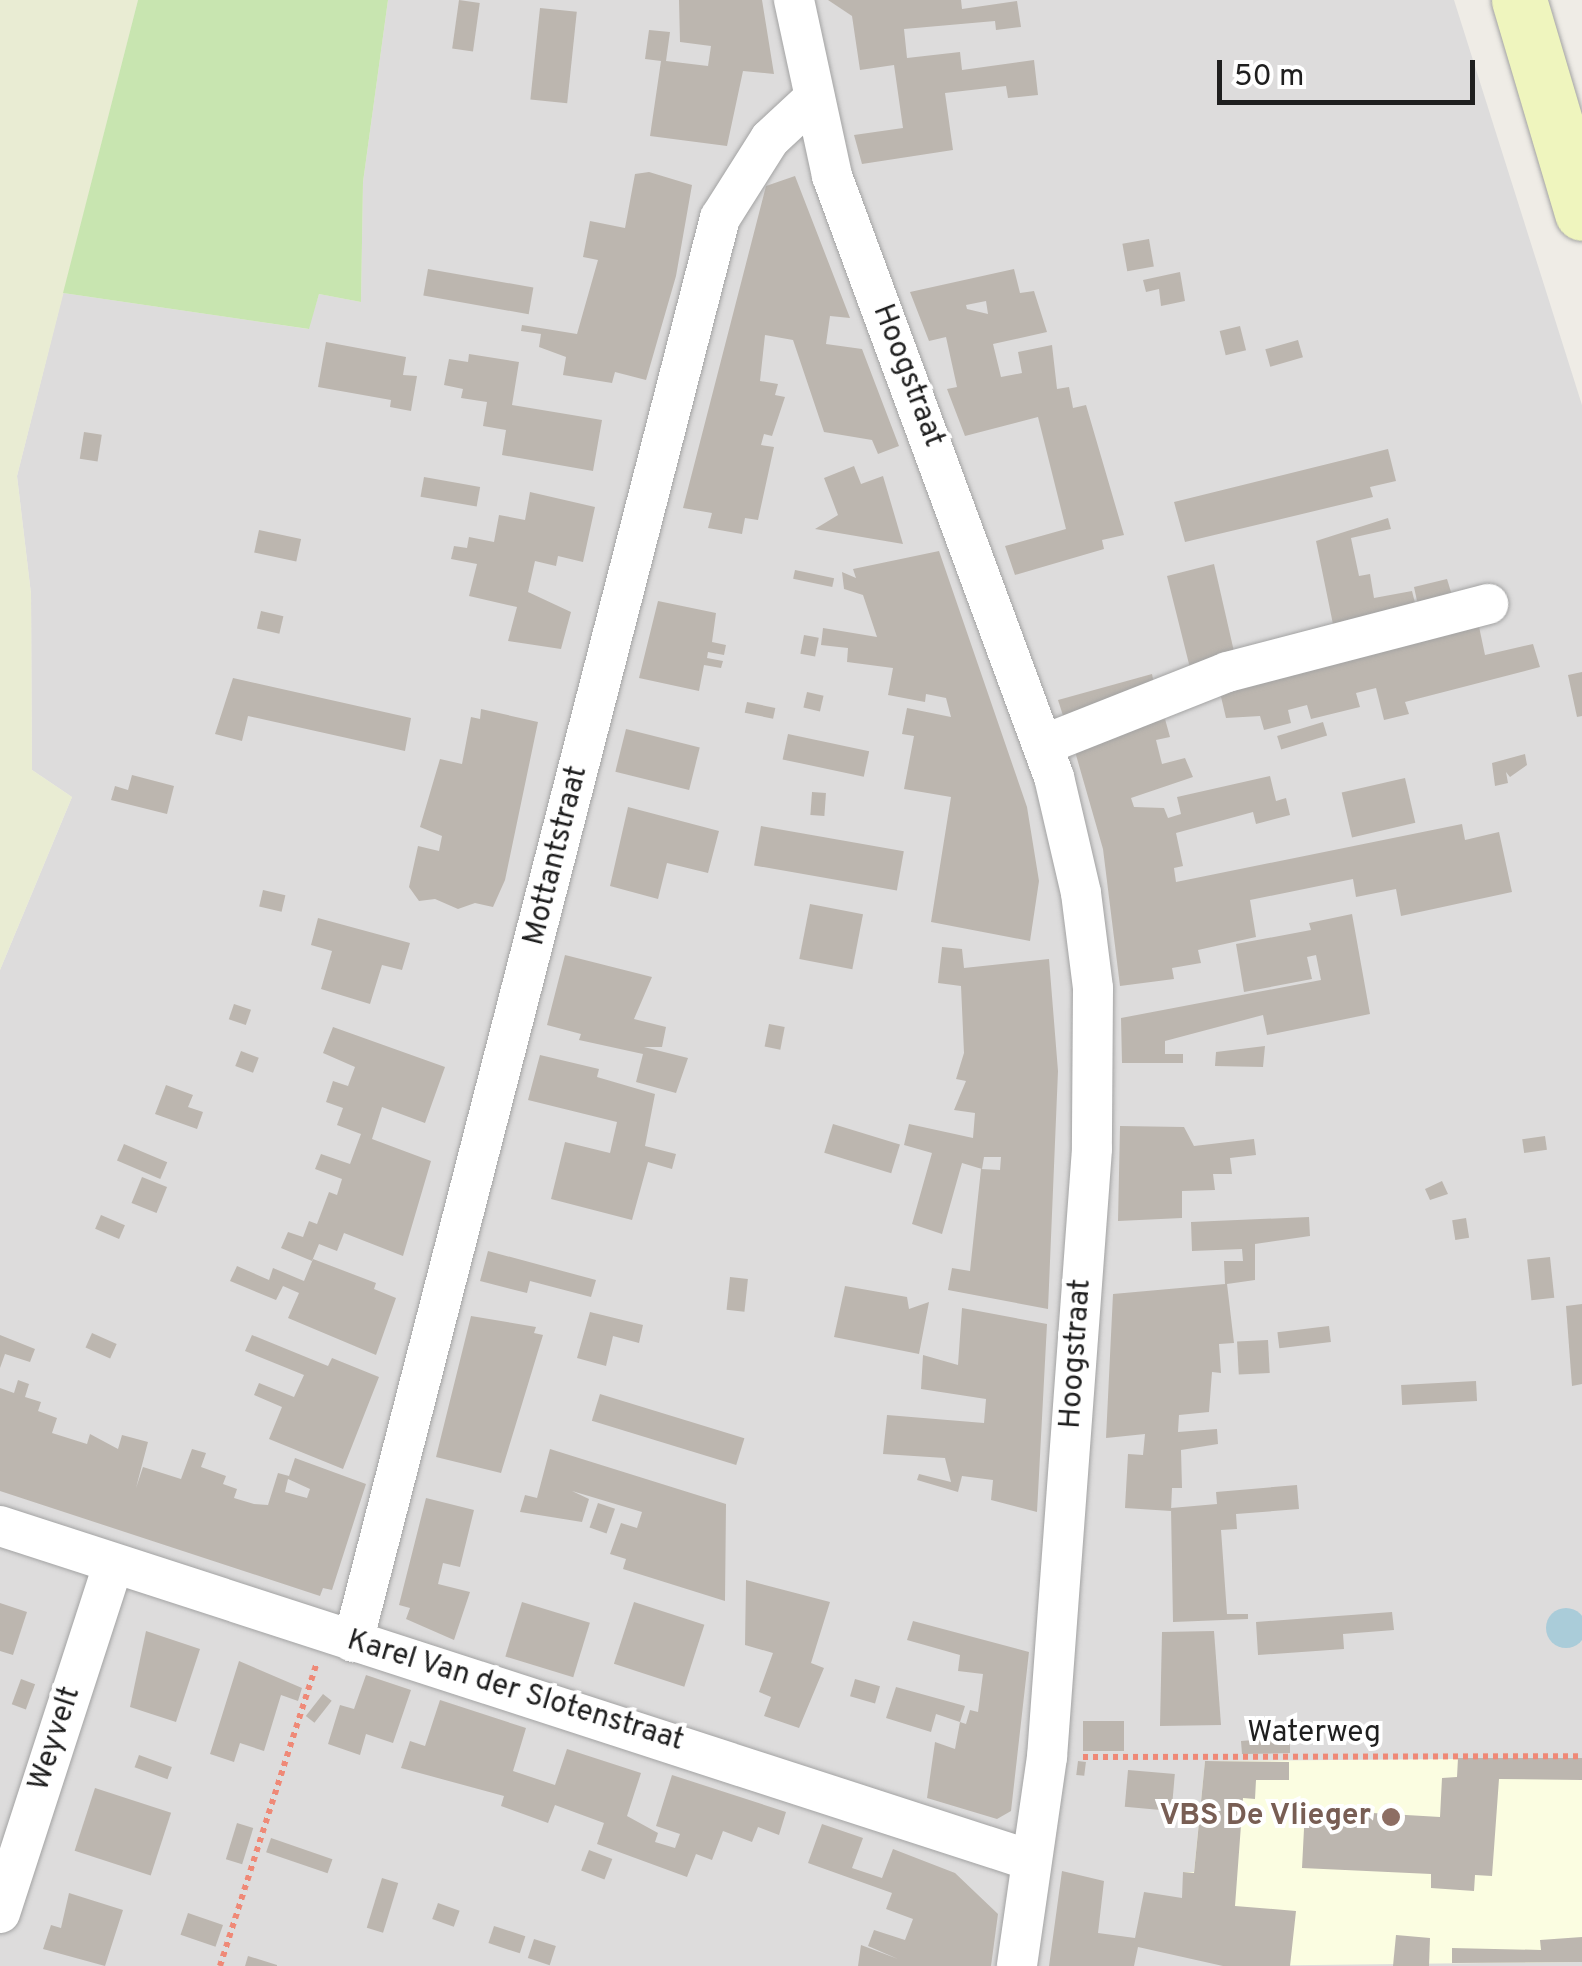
<!DOCTYPE html>
<style>
body{margin:0}
#map{position:relative;width:1582px;height:1966px;overflow:hidden;background:#efece6;font-family:Overpass,sans-serif}
div>[style]{position:absolute}
[style*='--x']{left:calc(var(--x)*1px);top:calc(var(--y)*1px);width:calc(var(--w)*1px);rotate:calc(var(--a)*1deg)}
.residential>*{inset:0;background:#dddcdc}
.education>*{inset:0;background:#fbfde1}
.farmland>*{inset:0;background:#e9ecd3}
.grass>*{inset:0;background:#c8e5b0}
.water>*{inset:0;background:#aaccd9}
.round{border-radius:50%}
.building>*{inset:0;background:#bcb6af;transform-origin:0 0}
.path>*{height:6px;margin-top:-3px;transform-origin:0;background:repeating-linear-gradient(90deg,#ef8977 0 5px,transparent 0 10px)}
.roads{filter:drop-shadow(0 0 2px #a3a3a3) drop-shadow(0 0 2px #a3a3a3)}
.minor>*{height:40px;margin:-20px;padding:0 20px;transform-origin:20px;border-radius:20px;background:#fff}
.secondary>*{height:55px;margin:-27.5px;padding:0 27.5px;transform-origin:27.5px;border-radius:27.5px;background:#eff5be}
.dots>*{width:28px;height:28px;translate:-50% -50%;box-sizing:border-box;border:5px solid #fff;border-radius:50%}
span{translate:-50% -50%;white-space:nowrap;text-align:center;line-height:1.15;-webkit-text-stroke:8px #fff;paint-order:stroke}
.street-label{font-size:30px;color:#1f1f1f}
.education-label{font-size:30px;color:#785e54;font-weight:700}
.right{translate:-100% -50%;text-align:right}
.scale{position:absolute;left:1217px;top:60px;width:258px;height:45px;box-sizing:border-box;border:5px solid #1f1f1f;border-top:0;padding-left:12px;font-size:30px;line-height:35px;white-space:nowrap;color:#1f1f1f;-webkit-text-stroke:8px #fff;paint-order:stroke}
</style>
<div id="map">
<div class="residential">
<i style="clip-path:polygon(388px 0,1454px 0,1582px 405px,1582px 1966px,0 1966px,0 970px,72px 797px,32px 770px,31px 594px,17px 476px,63px 293px,308px 329px,319px 294px,361px 302px,363px 182px)"></i>
</div>
<div class="education">
<i style="clip-path:polygon(1582px 1758px,1582px 1962px,1223px 1966px,1183px 1872px,1194px 1872px,1205px 1761px)"></i>
</div>
<div class="farmland">
<i style="clip-path:polygon(0 0,138px 0,17px 476px,31px 594px,32px 770px,72px 797px,0 970px)"></i>
</div>
<div class="grass">
<i style="clip-path:polygon(138px 0,388px 0,363px 182px,361px 302px,319px 294px,309px 329px,63px 293px)"></i>
</div>
<div class="water">
<i class="round" style="left:1546px;top:1608px;width:40px;height:40px"></i>
</div>
<div class="building">
<i style="left:459px;top:0;width:21px;height:49px;rotate:8deg"></i>
<i style="clip-path:polygon(679px 0,762px 0,774px 74px,743px 71px,727px 146px,650px 136px,661px 61px,645px 59px,649px 30px,670px 32px,666px 61px,708px 66px,711px 46px,680px 42px)"></i>
<i style="clip-path:polygon(828px 0,961px 0,962px 9px,1017px 1px,1021px 27px,996px 30px,995px 21px,904px 29px,907px 58px,960px 52px,962px 70px,1034px 60px,1038px 95px,1008px 98px,1006px 86px,945px 93px,953px 150px,862px 164px,854px 135px,903px 128px,894px 65px,860px 70px,852px 16px)"></i>
<i style="left:540px;top:8px;width:37px;height:92px;rotate:6deg"></i>
<i style="clip-path:polygon(649px 172px,692px 185px,676px 276px,646px 380px,615px 372px,612px 383px,563px 375px,566px 357px,539px 347px,541px 334px,521px 331px,522px 325px,577px 334px,598px 260px,583px 257px,590px 221px,625px 228px,635px 174px)"></i>
<i style="clip-path:polygon(795px 176px,850px 318px,830px 316px,826px 344px,862px 349px,899px 446px,878px 454px,872px 440px,824px 432px,793px 340px,765px 335px,760px 381px,778px 384px,775px 395px,785px 397px,772px 436px,764px 434px,761px 445px,774px 447px,758px 520px,745px 518px,742px 534px,708px 528px,712px 513px,683px 508px,766px 186px)"></i>
<i style="left:1149px;top:239px;width:28px;height:27px;rotate:80deg"></i>
<i style="left:428px;top:269px;width:107px;height:27px;rotate:10deg"></i>
<i style="clip-path:polygon(evenodd,1014px 269px,1020px 293px,1034px 291px,1047px 332px,993px 344px,1001px 377px,1022px 373px,1018px 352px,1052px 345px,1057px 389px,1069px 387px,1073px 408px,1086px 405px,1124px 535px,1102px 540px,1104px 549px,1015px 575px,1005px 546px,1066px 529px,1038px 417px,965px 436px,947px 389px,957px 387px,946px 337px,929px 341px,910px 292px,1014px 269px,986px 301px,988px 314px,967px 309px,966px 305px,986px 301px)"></i>
<i style="clip-path:polygon(1180px 272px,1185px 301px,1161px 306px,1159px 289px,1146px 292px,1143px 280px)"></i>
<i style="left:1240px;top:326px;width:25px;height:21px;rotate:76deg"></i>
<i style="left:1298px;top:340px;width:18px;height:34px;rotate:74deg"></i>
<i style="clip-path:polygon(326px 342px,406px 357px,403px 375px,417px 376px,411px 411px,390px 407px,391px 400px,318px 387px)"></i>
<i style="clip-path:polygon(469px 354px,519px 362px,512px 405px,602px 420px,593px 471px,502px 455px,506px 430px,483px 426px,487px 402px,461px 398px,463px 389px,444px 385px,449px 359px,468px 362px)"></i>
<i style="left:84px;top:432px;width:18px;height:27px;rotate:9deg"></i>
<i style="clip-path:polygon(1388px 449px,1396px 481px,1370px 487px,1373px 497px,1185px 542px,1174px 502px)"></i>
<i style="clip-path:polygon(854px 466px,861px 484px,883px 476px,903px 544px,815px 529px,838px 515px,824px 478px)"></i>
<i style="left:424px;top:477px;width:57px;height:20px;rotate:10deg"></i>
<i style="clip-path:polygon(530px 492px,595px 507px,583px 562px,558px 556px,556px 566px,535px 561px,528px 592px,571px 612px,561px 649px,508px 641px,517px 607px,469px 596px,477px 564px,451px 559px,454px 546px,467px 548px,469px 537px,494px 542px,499px 515px,525px 520px)"></i>
<i style="clip-path:polygon(1388px 518px,1391px 529px,1351px 538px,1359px 576px,1370px 574px,1374px 598px,1412px 591px,1417px 611px,1335px 634px,1316px 541px)"></i>
<i style="left:259px;top:530px;width:43px;height:23px;rotate:12deg"></i>
<i style="clip-path:polygon(939px 551px,1027px 807px,1039px 881px,1030px 941px,931px 922px,951px 797px,904px 789px,914px 736px,902px 734px,907px 708px,951px 717px,946px 698px,926px 694px,925px 702px,888px 695px,893px 668px,847px 662px,848px 648px,821px 645px,823px 628px,877px 637px,863px 595px,844px 589px,842px 572px,856px 578px,853px 569px)"></i>
<i style="clip-path:polygon(1214px 564px,1235px 656px,1193px 680px,1167px 576px)"></i>
<i style="left:795px;top:570px;width:40px;height:9px;rotate:12deg"></i>
<i style="clip-path:polygon(1447px 579px,1455px 605px,1419px 610px,1414px 587px)"></i>
<i style="clip-path:polygon(658px 601px,716px 613px,712px 642px,726px 645px,724px 655px,708px 652px,707px 658px,723px 661px,721px 668px,704px 665px,699px 691px,639px 678px)"></i>
<i style="left:261px;top:611px;width:23px;height:18px;rotate:13deg"></i>
<i style="clip-path:polygon(1477px 617px,1485px 655px,1533px 644px,1540px 667px,1405px 702px,1409px 714px,1384px 720px,1376px 688px,1356px 693px,1360px 707px,1311px 719px,1307px 705px,1288px 710px,1291px 723px,1264px 730px,1260px 716px,1226px 718px,1218px 684px)"></i>
<i style="left:804px;top:635px;width:15px;height:19px;rotate:11deg"></i>
<i style="clip-path:polygon(1582px 672px,1582px 716px,1577px 717px,1568px 675px)"></i>
<i style="clip-path:polygon(1152px 674px,1155px 689px,1067px 728px,1058px 700px)"></i>
<i style="clip-path:polygon(233px 678px,411px 718px,405px 751px,248px 716px,242px 741px,215px 734px)"></i>
<i style="left:807px;top:692px;width:17px;height:16px;rotate:13deg"></i>
<i style="left:747px;top:702px;width:29px;height:11px;rotate:12deg"></i>
<i style="clip-path:polygon(481px 709px,538px 722px,505px 880px,493px 907px,475px 903px,458px 909px,435px 899px,419px 901px,409px 887px,418px 846px,439px 851px,442px 836px,420px 827px,440px 759px,462px 764px,471px 717px,480px 719px)"></i>
<i style="clip-path:polygon(1165px 719px,1170px 737px,1156px 740px,1162px 764px,1185px 758px,1193px 777px,1131px 798px,1134px 807px,1164px 808px,1168px 818px,1181px 814px,1177px 797px,1270px 776px,1276px 801px,1286px 798px,1290px 815px,1256px 824px,1253px 812px,1176px 833px,1183px 866px,1174px 868px,1176px 882px,1462px 824px,1465px 840px,1499px 832px,1512px 892px,1401px 916px,1396px 889px,1356px 897px,1353px 879px,1250px 900px,1256px 937px,1198px 950px,1201px 963px,1172px 968px,1174px 979px,1120px 986px,1103px 849px,1074px 748px)"></i>
<i style="left:1323px;top:722px;width:14px;height:48px;rotate:73deg"></i>
<i style="left:626px;top:729px;width:76px;height:44px;rotate:14deg"></i>
<i style="left:788px;top:734px;width:83px;height:26px;rotate:12deg"></i>
<i style="clip-path:polygon(1525px 754px,1527px 765px,1510px 777px,1506px 772px,1508px 783px,1495px 786px,1492px 763px)"></i>
<i style="clip-path:polygon(132px 775px,174px 786px,167px 814px,111px 800px,115px 786px,128px 790px)"></i>
<i style="left:1405px;top:778px;width:46px;height:65px;rotate:77deg"></i>
<i style="left:812px;top:792px;width:14px;height:23px;rotate:4deg"></i>
<i style="clip-path:polygon(628px 807px,719px 831px,708px 873px,667px 863px,658px 899px,610px 886px)"></i>
<i style="left:761px;top:826px;width:145px;height:40px;rotate:10deg"></i>
<i style="left:263px;top:890px;width:23px;height:17px;rotate:13deg"></i>
<i style="left:810px;top:904px;width:54px;height:56px;rotate:11deg"></i>
<i style="clip-path:polygon(1352px 914px,1370px 1014px,1267px 1035px,1263px 1015px,1165px 1041px,1165px 1054px,1183px 1054px,1183px 1063px,1122px 1063px,1121px 1018px,1321px 980px,1316px 955px,1307px 957px,1312px 979px,1244px 992px,1236px 944px,1311px 930px,1309px 923px)"></i>
<i style="clip-path:polygon(318px 918px,410px 943px,402px 970px,382px 965px,370px 1004px,321px 989px,332px 951px,311px 945px)"></i>
<i style="clip-path:polygon(942px 947px,962px 949px,964px 968px,1049px 959px,1058px 1071px,1048px 1309px,948px 1290px,952px 1268px,970px 1271px,981px 1169px,1000px 1170px,1001px 1157px,984px 1157px,982px 1169px,962px 1163px,942px 1234px,912px 1224px,932px 1153px,904px 1145px,909px 1124px,973px 1138px,975px 1113px,954px 1110px,966px 1081px,956px 1079px,964px 1053px,961px 986px,938px 983px)"></i>
<i style="clip-path:polygon(565px 955px,652px 977px,634px 1019px,666px 1027px,662px 1047px,644px 1047px,688px 1058px,676px 1093px,636px 1082px,643px 1054px,579px 1040px,581px 1034px,547px 1025px)"></i>
<i style="left:234px;top:1004px;width:18px;height:16px;rotate:19deg"></i>
<i style="left:769px;top:1024px;width:16px;height:23px;rotate:11deg"></i>
<i style="clip-path:polygon(333px 1027px,445px 1067px,425px 1123px,382px 1107px,372px 1139px,431px 1161px,403px 1256px,344px 1233px,337px 1251px,319px 1244px,312px 1261px,281px 1248px,288px 1232px,303px 1237px,309px 1221px,317px 1224px,329px 1192px,337px 1195px,342px 1179px,315px 1169px,321px 1154px,350px 1164px,361px 1134px,337px 1125px,343px 1108px,326px 1102px,333px 1081px,348px 1086px,355px 1067px,323px 1053px)"></i>
<i style="clip-path:polygon(1265px 1046px,1263px 1067px,1215px 1066px,1216px 1052px)"></i>
<i style="left:241px;top:1051px;width:19px;height:16px;rotate:21deg"></i>
<i style="clip-path:polygon(540px 1055px,599px 1069px,597px 1077px,655px 1094px,645px 1146px,676px 1154px,672px 1169px,648px 1162px,632px 1220px,551px 1199px,565px 1142px,610px 1153px,617px 1122px,528px 1100px)"></i>
<i style="clip-path:polygon(166px 1085px,193px 1095px,188px 1107px,203px 1112px,197px 1129px,155px 1114px)"></i>
<i style="left:833px;top:1124px;width:70px;height:30px;rotate:17deg"></i>
<i style="clip-path:polygon(1120px 1126px,1184px 1127px,1194px 1146px,1254px 1139px,1256px 1155px,1230px 1158px,1232px 1174px,1213px 1174px,1215px 1190px,1182px 1191px,1182px 1218px,1118px 1221px)"></i>
<i style="left:1545px;top:1136px;width:14px;height:23px;rotate:82deg"></i>
<i style="left:124px;top:1144px;width:47px;height:18px;rotate:23deg"></i>
<i style="left:142px;top:1177px;width:27px;height:28px;rotate:22deg"></i>
<i style="clip-path:polygon(1442px 1181px,1448px 1194px,1430px 1200px,1425px 1189px)"></i>
<i style="left:101px;top:1215px;width:26px;height:15px;rotate:23deg"></i>
<i style="clip-path:polygon(1309px 1217px,1310px 1236px,1255px 1244px,1255px 1280px,1227px 1284px,1234px 1343px,1219px 1344px,1221px 1373px,1212px 1372px,1209px 1412px,1179px 1415px,1178px 1432px,1217px 1429px,1218px 1444px,1181px 1450px,1182px 1488px,1172px 1488px,1171px 1511px,1125px 1508px,1128px 1454px,1143px 1455px,1145px 1434px,1106px 1438px,1113px 1294px,1225px 1284px,1224px 1261px,1243px 1261px,1242px 1249px,1192px 1251px,1191px 1222px)"></i>
<i style="left:1466px;top:1218px;width:20px;height:14px;rotate:81deg"></i>
<i style="clip-path:polygon(488px 1251px,596px 1280px,591px 1297px,530px 1281px,527px 1293px,480px 1281px)"></i>
<i style="left:1550px;top:1257px;width:41px;height:23px;rotate:84deg"></i>
<i style="clip-path:polygon(313px 1259px,376px 1283px,374px 1289px,396px 1298px,376px 1355px,288px 1318px,299px 1293px,283px 1286px,276px 1300px,230px 1281px,237px 1266px,269px 1280px,273px 1268px,304px 1281px)"></i>
<i style="left:730px;top:1277px;width:18px;height:33px;rotate:6deg"></i>
<i style="clip-path:polygon(845px 1286px,907px 1297px,909px 1309px,929px 1302px,919px 1354px,834px 1337px)"></i>
<i style="clip-path:polygon(1582px 1304px,1582px 1384px,1572px 1386px,1566px 1306px)"></i>
<i style="clip-path:polygon(962px 1308px,1047px 1324px,1037px 1512px,991px 1500px,993px 1480px,962px 1476px,958px 1492px,917px 1480px,919px 1474px,951px 1482px,945px 1458px,883px 1454px,887px 1415px,984px 1423px,986px 1399px,921px 1389px,923px 1355px,958px 1365px)"></i>
<i style="clip-path:polygon(590px 1312px,643px 1325px,639px 1343px,613px 1336px,606px 1366px,577px 1358px)"></i>
<i style="clip-path:polygon(471px 1316px,536px 1327px,534px 1333px,543px 1335px,501px 1473px,436px 1457px)"></i>
<i style="left:1329px;top:1326px;width:16px;height:52px;rotate:83deg"></i>
<i style="left:92px;top:1333px;width:27px;height:16px;rotate:24deg"></i>
<i style="clip-path:polygon(0 1335px,35px 1349px,30px 1362px,5px 1354px,0 1368px)"></i>
<i style="clip-path:polygon(252px 1335px,328px 1366px,332px 1358px,379px 1377px,343px 1469px,269px 1439px,282px 1407px,254px 1395px,259px 1383px,294px 1397px,304px 1375px,245px 1351px)"></i>
<i style="left:1268px;top:1340px;width:33px;height:31px;rotate:87deg"></i>
<i style="clip-path:polygon(evenodd,18px 1380px,29px 1384px,25px 1397px,41px 1402px,38px 1411px,57px 1418px,52px 1433px,87px 1444px,90px 1434px,118px 1449px,122px 1435px,148px 1442px,136px 1488px,143px 1467px,181px 1479px,192px 1449px,206px 1453px,201px 1467px,226px 1476px,223px 1484px,237px 1489px,234px 1498px,254px 1504px,268px 1505px,278px 1473px,289px 1476px,295px 1458px,366px 1484px,332px 1590px,323px 1588px,320px 1596px,0 1491px,0 1388px,14px 1393px,18px 1380px,288px 1479px,310px 1489px,307px 1498px,285px 1492px,288px 1479px)"></i>
<i style="left:1476px;top:1381px;width:20px;height:75px;rotate:87deg"></i>
<i style="left:600px;top:1394px;width:151px;height:28px;rotate:17deg"></i>
<i style="clip-path:polygon(550px 1449px,726px 1504px,725px 1601px,623px 1569px,626px 1559px,610px 1554px,621px 1523px,637px 1528px,642px 1512px,572px 1491px,589px 1499px,582px 1522px,520px 1512px,525px 1495px,537px 1498px)"></i>
<i style="clip-path:polygon(1297px 1485px,1299px 1509px,1236px 1514px,1237px 1529px,1221px 1530px,1227px 1614px,1248px 1614px,1248px 1619px,1173px 1622px,1171px 1508px,1217px 1504px,1216px 1492px)"></i>
<i style="clip-path:polygon(426px 1498px,474px 1510px,460px 1567px,443px 1563px,438px 1584px,470px 1592px,454px 1640px,406px 1619px,410px 1608px,399px 1605px)"></i>
<i style="left:598px;top:1503px;width:18px;height:26px;rotate:19deg"></i>
<i style="clip-path:polygon(746px 1580px,830px 1602px,811px 1663px,824px 1668px,799px 1728px,764px 1716px,771px 1697px,759px 1692px,773px 1653px,745px 1645px)"></i>
<i style="left:522px;top:1602px;width:71px;height:57px;rotate:17deg"></i>
<i style="left:634px;top:1602px;width:74px;height:65px;rotate:18deg"></i>
<i style="clip-path:polygon(0 1603px,27px 1612px,13px 1655px,0 1651px)"></i>
<i style="clip-path:polygon(1392px 1612px,1394px 1630px,1343px 1634px,1344px 1649px,1258px 1655px,1256px 1622px)"></i>
<i style="clip-path:polygon(913px 1621px,1029px 1652px,1011px 1811px,997px 1819px,927px 1798px,935px 1742px,955px 1749px,960px 1722px,966px 1724px,970px 1710px,978px 1712px,983px 1674px,958px 1671px,960px 1655px,907px 1640px)"></i>
<i style="clip-path:polygon(146px 1631px,200px 1649px,176px 1722px,130px 1707px)"></i>
<i style="clip-path:polygon(1214px 1631px,1221px 1725px,1160px 1726px,1162px 1632px)"></i>
<i style="clip-path:polygon(239px 1661px,302px 1688px,298px 1701px,281px 1695px,264px 1751px,240px 1743px,234px 1762px,210px 1754px)"></i>
<i style="clip-path:polygon(366px 1675px,411px 1690px,393px 1743px,366px 1734px,360px 1755px,328px 1744px,340px 1705px,354px 1709px)"></i>
<i style="left:21px;top:1679px;width:15px;height:27px;rotate:20deg"></i>
<i style="left:855px;top:1679px;width:26px;height:18px;rotate:16deg"></i>
<i style="clip-path:polygon(896px 1687px,965px 1706px,960px 1722px,936px 1714px,931px 1732px,886px 1718px)"></i>
<i style="left:323px;top:1694px;width:11px;height:28px;rotate:38deg"></i>
<i style="clip-path:polygon(440px 1700px,526px 1728px,513px 1771px,555px 1785px,567px 1749px,641px 1773px,627px 1816px,658px 1833px,655px 1842px,675px 1848px,680px 1834px,656px 1826px,672px 1775px,786px 1812px,779px 1835px,758px 1827px,752px 1842px,723px 1831px,712px 1860px,696px 1854px,687px 1877px,597px 1844px,604px 1823px,555px 1805px,548px 1823px,501px 1806px,504px 1796px,401px 1768px,410px 1741px,425px 1746px)"></i>
<i style="left:1083px;top:1721px;width:41px;height:30px"></i>
<i style="clip-path:polygon(1280px 1738px,1290px 1741px,1290px 1753px,1242px 1754px,1241px 1741px)"></i>
<i style="left:139px;top:1755px;width:35px;height:13px;rotate:20deg"></i>
<i style="clip-path:polygon(1458px 1758px,1582px 1758px,1582px 1780px,1499px 1779px,1492px 1876px,1475px 1875px,1474px 1891px,1431px 1888px,1431px 1874px,1302px 1868px,1305px 1809px,1440px 1817px,1442px 1778px,1457px 1777px)"></i>
<i style="left:1078px;top:1761px;width:8px;height:14px;rotate:7deg"></i>
<i style="clip-path:polygon(1205px 1761px,1289px 1762px,1289px 1780px,1256px 1780px,1255px 1799px,1243px 1798px,1235px 1906px,1296px 1911px,1290px 1966px,1223px 1966px,1138px 1947px,1134px 1966px,1049px 1966px,1062px 1871px,1104px 1881px,1098px 1933px,1135px 1938px,1144px 1892px,1182px 1898px,1183px 1872px,1194px 1873px)"></i>
<i style="left:1128px;top:1770px;width:47px;height:37px;rotate:5deg"></i>
<i style="left:95px;top:1788px;width:80px;height:66px;rotate:18deg"></i>
<i style="left:237px;top:1823px;width:17px;height:38px;rotate:17deg"></i>
<i style="clip-path:polygon(822px 1824px,863px 1838px,852px 1868px,882px 1878px,893px 1849px,955px 1873px,998px 1914px,991px 1966px,858px 1966px,861px 1945px,898px 1959px,868px 1946px,874px 1930px,905px 1940px,913px 1919px,886px 1909px,892px 1893px,808px 1863px)"></i>
<i style="left:271px;top:1838px;width:65px;height:15px;rotate:19deg"></i>
<i style="left:589px;top:1850px;width:25px;height:22px;rotate:21deg"></i>
<i style="left:382px;top:1878px;width:17px;height:52px;rotate:17deg"></i>
<i style="clip-path:polygon(69px 1893px,123px 1910px,105px 1966px,43px 1949px,51px 1925px,61px 1928px)"></i>
<i style="left:438px;top:1903px;width:23px;height:17px;rotate:20deg"></i>
<i style="left:188px;top:1913px;width:37px;height:23px;rotate:19deg"></i>
<i style="left:494px;top:1926px;width:33px;height:18px;rotate:18deg"></i>
<i style="clip-path:polygon(1396px 1935px,1430px 1938px,1429px 1966px,1393px 1966px)"></i>
<i style="clip-path:polygon(1582px 1937px,1582px 1962px,1452px 1963px,1452px 1948px,1541px 1950px,1540px 1940px)"></i>
<i style="left:534px;top:1939px;width:23px;height:20px;rotate:18deg"></i>
<i style="clip-path:polygon(248px 1956px,277px 1965px,277px 1966px,245px 1966px)"></i>
</div>
<div class="path">
<i style="--x:1083;--y:1757;--w:499;--a:-0.1"></i>
<i style="--x:220;--y:1966;--w:319;--a:-72.3"></i>
</div>
<div class="roads">
<div class="minor">
<i style="--x:794;--y:0;--w:180;--a:77.8"></i>
<i style="--x:832;--y:176;--w:641;--a:69.73"></i>
<i style="--x:1054;--y:777;--w:119;--a:76.9"></i>
<i style="--x:1081;--y:893;--w:96;--a:82.8"></i>
<i style="--x:1093;--y:988;--w:161;--a:90.4"></i>
<i style="--x:1092;--y:1149;--w:610;--a:94.23"></i>
<i style="--x:1047;--y:1757;--w:211;--a:98.2"></i>
<i style="--x:1043;--y:745;--w:198;--a:-21.6"></i>
<i style="--x:1227;--y:672;--w:270;--a:-14.6"></i>
<i style="--x:0;--y:1526;--w:1083;--a:17.97"></i>
<i style="--x:353;--y:1642;--w:1471;--a:-75.55"></i>
<i style="--x:720;--y:218;--w:93;--a:-57.7"></i>
<i style="--x:770;--y:139;--w:60;--a:-43"></i>
<i style="--x:0;--y:1913;--w:366;--a:-72"></i>
</div>
<div class="secondary">
<i style="--x:1519;--y:0;--w:222;--a:73.5"></i>
</div>
</div>
<div class="dots">
<i style="left:1391px;top:1817px;background:#8d6e63"></i>
</div>
<div class="street-label">
<span style="left:907px;top:376px;rotate:69deg">Hoogstraat</span>
<span style="left:557px;top:856px;rotate:-76deg">Mottantstraat</span>
<span style="left:1077px;top:1354px;rotate:-86deg">Hoogstraat</span>
<span style="left:515px;top:1692px;rotate:17deg">Karel Van der Slotenstraat</span>
<span style="left:1314px;top:1734px">Waterweg</span>
<span style="left:56px;top:1739px;rotate:-72deg">Weyvelt</span>
</div>
<div class="education-label">
<span class="right" style="left:1371px;top:1817px">VBS De Vlieger</span>
</div>
<div class="scale">50 m</div>
</div>
